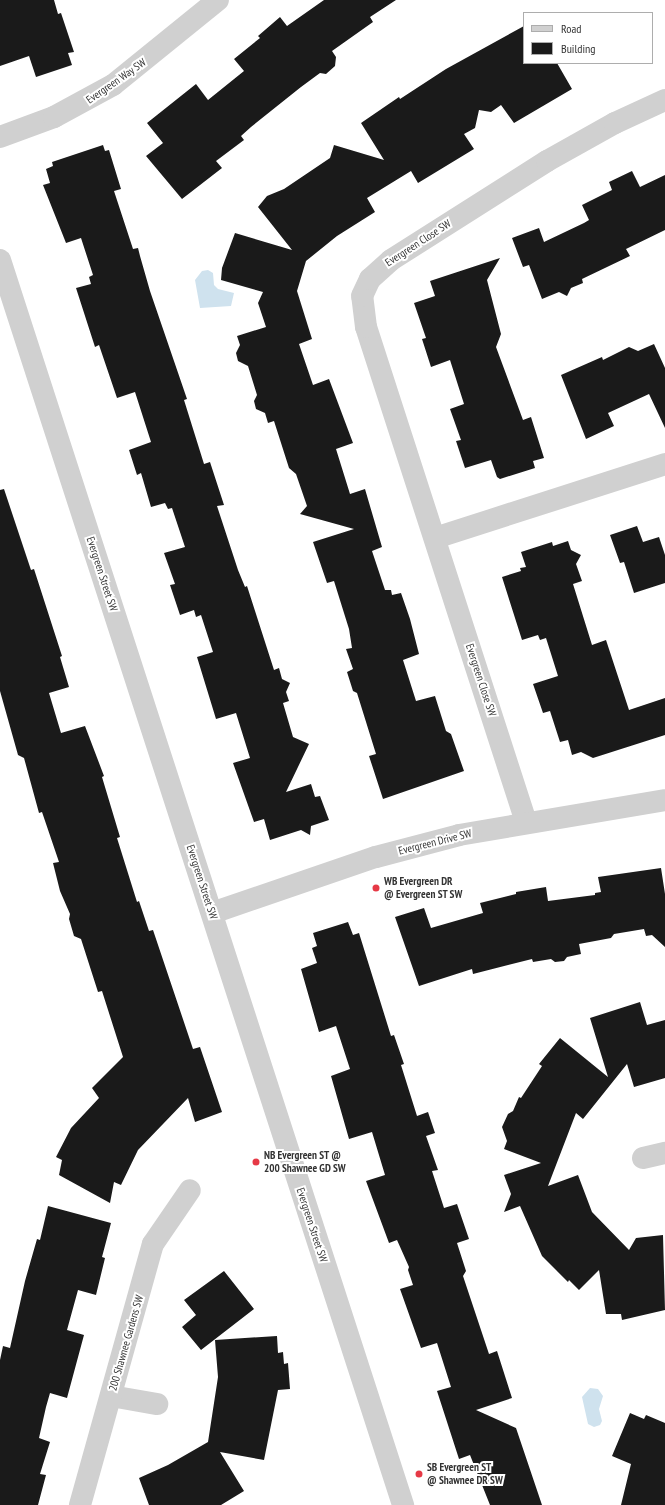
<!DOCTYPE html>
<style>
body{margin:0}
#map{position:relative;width:665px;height:1505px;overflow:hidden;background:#fff;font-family:"PT Sans Narrow",sans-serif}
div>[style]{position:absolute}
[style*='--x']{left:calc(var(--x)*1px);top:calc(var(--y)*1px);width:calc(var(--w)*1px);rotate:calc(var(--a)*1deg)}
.water>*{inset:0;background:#cfe2ee}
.building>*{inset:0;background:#1a1a1a}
.minor>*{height:22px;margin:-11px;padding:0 11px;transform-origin:11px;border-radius:11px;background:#d0d0d0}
.dots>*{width:11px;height:11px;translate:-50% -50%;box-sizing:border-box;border:2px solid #fff;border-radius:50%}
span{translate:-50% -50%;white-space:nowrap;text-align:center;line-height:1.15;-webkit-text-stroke:4px #fff;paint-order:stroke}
.street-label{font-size:11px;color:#333}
.poi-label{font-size:11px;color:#333;font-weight:700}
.left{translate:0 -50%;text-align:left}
.legend{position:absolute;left:523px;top:12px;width:130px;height:52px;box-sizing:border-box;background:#fff;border:1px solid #adadad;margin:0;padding:5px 7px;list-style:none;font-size:12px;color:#333}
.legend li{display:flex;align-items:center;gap:8px;height:20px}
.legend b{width:20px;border:1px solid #adadad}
</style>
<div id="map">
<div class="water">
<i style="clip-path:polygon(208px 270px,213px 273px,214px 285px,218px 289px,234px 293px,231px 306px,200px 308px,195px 280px,202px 271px)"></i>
<i style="clip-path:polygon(590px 1388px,598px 1389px,603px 1396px,599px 1409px,602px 1421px,600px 1425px,594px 1427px,588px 1424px,582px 1397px)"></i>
</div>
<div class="building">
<i style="clip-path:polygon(0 0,54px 0,58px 14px,61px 13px,74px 52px,68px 53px,72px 65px,36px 77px,29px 56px,0 66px)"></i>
<i style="clip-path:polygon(324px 0,396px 0,370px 17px,373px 22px,332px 51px,336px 57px,335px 66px,326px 74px,320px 73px,301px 87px,251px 127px,241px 136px,244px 140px,216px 161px,222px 168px,182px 199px,146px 156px,163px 143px,147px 123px,196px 84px,208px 100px,244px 71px,234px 59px,260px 38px,258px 36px,280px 17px,287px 26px)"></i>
<i style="clip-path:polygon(524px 26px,524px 63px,557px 63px,572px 89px,514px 123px,501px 105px,491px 112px,479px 110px,475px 128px,464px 134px,474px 149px,418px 183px,411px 171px,367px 198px,375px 212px,337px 236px,306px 261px,297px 291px,312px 339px,299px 344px,313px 385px,329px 379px,353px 443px,336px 449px,350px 494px,365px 489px,382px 547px,372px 551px,385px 590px,391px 590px,392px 595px,401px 593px,410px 619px,419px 654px,403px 660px,416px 701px,435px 696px,446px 731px,451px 734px,464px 771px,383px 799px,369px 756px,376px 754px,357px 693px,353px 691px,347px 672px,353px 669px,346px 649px,352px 648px,349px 629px,334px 581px,327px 583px,313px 542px,354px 529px,300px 514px,307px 506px,296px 474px,289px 468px,274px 421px,268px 423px,265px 413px,256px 409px,254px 401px,257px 395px,248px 366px,238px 361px,236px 353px,240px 345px,237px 336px,266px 327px,258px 303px,263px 292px,221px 280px,222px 268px,235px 233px,292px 250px,258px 207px,267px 196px,284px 189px,330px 158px,334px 145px,384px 160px,361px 123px,399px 97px,400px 99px,446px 69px)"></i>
<i style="clip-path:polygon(103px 145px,105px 151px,109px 150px,121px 189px,114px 191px,133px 249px,138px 248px,140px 256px,150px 291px,187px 399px,184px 400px,204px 464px,210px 462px,224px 505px,217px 506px,238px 570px,245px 587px,247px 586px,274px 670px,279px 668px,282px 679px,290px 683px,286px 692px,289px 701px,283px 703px,293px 737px,309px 744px,286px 792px,311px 784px,315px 797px,320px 796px,329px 820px,311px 826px,310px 835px,301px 830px,270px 840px,264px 819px,254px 822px,233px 763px,250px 758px,236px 713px,216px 719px,197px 657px,213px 652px,201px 615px,196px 617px,194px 610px,180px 615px,170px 585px,175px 584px,164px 553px,185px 547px,172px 508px,168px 509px,165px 503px,151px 507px,141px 473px,137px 475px,129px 450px,151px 442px,135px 392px,117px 398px,99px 345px,95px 347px,76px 288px,91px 284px,89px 277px,93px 275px,81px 238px,66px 243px,43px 185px,50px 183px,46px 169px,53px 166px,52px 162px)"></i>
<i style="clip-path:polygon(632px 171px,640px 187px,665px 175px,665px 230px,626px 249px,630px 256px,582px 279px,583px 283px,571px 288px,567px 296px,559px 292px,542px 299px,529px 265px,523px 267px,512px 238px,539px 228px,544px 242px,584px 223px,589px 220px,582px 205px,612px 190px,609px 182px)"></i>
<i style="clip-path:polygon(500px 258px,487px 280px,501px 334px,496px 347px,523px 420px,531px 417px,544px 458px,533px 461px,535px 468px,500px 479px,497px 477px,491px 460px,465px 468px,456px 441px,461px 440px,450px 409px,464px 404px,450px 360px,431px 367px,422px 339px,426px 338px,414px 303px,435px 296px,430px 281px)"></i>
<i style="clip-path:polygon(654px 344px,665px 368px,665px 428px,649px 394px,608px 413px,614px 426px,586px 439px,561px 375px,602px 357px,603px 360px,629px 347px,638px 351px)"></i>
<i style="clip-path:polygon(4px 489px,31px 570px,34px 569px,62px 656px,60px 657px,69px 687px,49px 693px,61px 733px,85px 726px,104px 776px,102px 777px,120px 837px,117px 838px,137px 902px,139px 901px,149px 931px,153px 930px,193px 1049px,200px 1047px,222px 1112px,195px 1122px,188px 1098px,138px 1150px,121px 1185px,114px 1182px,110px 1203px,59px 1175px,62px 1160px,56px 1157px,71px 1128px,99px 1098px,92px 1088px,123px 1057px,102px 991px,98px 992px,81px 939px,74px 936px,69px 919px,70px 914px,60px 891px,53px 863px,59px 862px,42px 812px,39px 813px,24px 758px,18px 755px,0 691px,0 490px)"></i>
<i style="clip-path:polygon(637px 526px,643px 542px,659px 537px,665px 555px,665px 583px,634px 593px,624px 562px,620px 563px,610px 535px)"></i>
<i style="clip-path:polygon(568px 541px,571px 550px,581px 555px,576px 564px,582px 581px,573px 584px,592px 645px,606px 640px,629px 710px,665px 698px,665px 735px,593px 758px,581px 752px,572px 755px,568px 740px,560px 742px,550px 711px,543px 713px,533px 684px,558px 676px,546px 638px,540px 640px,538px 635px,522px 640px,502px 577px,521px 571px,520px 568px,526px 567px,521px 552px,552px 542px,553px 546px)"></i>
<i style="clip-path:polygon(661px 868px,665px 894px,665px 947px,652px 935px,646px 936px,644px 929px,614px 934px,611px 938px,579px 944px,581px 954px,567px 957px,564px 961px,555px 962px,551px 959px,533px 962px,532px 959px,473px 974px,472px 969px,419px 986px,395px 917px,424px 908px,431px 928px,483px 913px,480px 903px,516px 894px,516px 892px,546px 887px,548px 901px,595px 895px,595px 893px,601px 892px,598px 877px)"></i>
<i style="clip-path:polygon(348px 922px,353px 935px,359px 933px,391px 1036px,394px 1035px,404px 1064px,401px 1065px,417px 1116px,428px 1112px,435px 1133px,426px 1136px,438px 1170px,432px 1171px,444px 1208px,457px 1204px,469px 1239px,457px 1243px,466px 1271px,463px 1276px,489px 1354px,497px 1351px,512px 1398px,476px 1410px,516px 1428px,542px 1505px,490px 1505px,470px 1455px,459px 1459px,437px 1391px,451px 1387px,437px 1343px,421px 1348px,400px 1289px,413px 1285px,408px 1270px,409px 1267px,397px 1240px,389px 1243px,366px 1181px,385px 1175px,372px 1132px,349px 1139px,331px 1076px,350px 1069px,336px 1026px,319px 1032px,301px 969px,317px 963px,312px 948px,317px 946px,313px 933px)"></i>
<i style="clip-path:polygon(640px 1002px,647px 1025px,665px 1020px,665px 1078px,634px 1087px,627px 1064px,583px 1119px,576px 1113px,548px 1186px,578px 1175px,592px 1212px,629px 1250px,636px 1238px,663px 1235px,665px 1310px,622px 1320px,621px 1314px,606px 1314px,599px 1270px,579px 1290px,569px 1280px,568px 1282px,542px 1256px,520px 1206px,504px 1212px,511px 1194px,504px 1175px,541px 1163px,504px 1149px,507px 1141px,502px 1127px,508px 1114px,513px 1111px,519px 1097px,521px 1098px,542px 1066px,539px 1064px,560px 1038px,608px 1077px,590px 1018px)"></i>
<i style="clip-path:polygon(48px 1206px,111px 1223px,102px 1257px,105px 1258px,96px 1295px,78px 1290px,67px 1330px,84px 1335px,67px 1398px,50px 1393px,46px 1407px,39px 1438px,50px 1442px,40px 1474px,46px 1475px,38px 1505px,0 1505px,0 1360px,3px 1346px,10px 1348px,25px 1281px,37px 1239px,40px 1240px)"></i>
<i style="clip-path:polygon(224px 1271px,254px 1309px,201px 1350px,182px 1327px,196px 1315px,184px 1300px)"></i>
<i style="clip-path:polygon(277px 1336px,278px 1353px,283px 1352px,284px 1364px,288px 1363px,290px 1389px,278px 1390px,264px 1460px,220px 1452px,244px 1491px,221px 1505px,149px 1505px,139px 1478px,168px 1465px,208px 1442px,218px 1377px,215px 1340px)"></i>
<i style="clip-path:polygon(630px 1413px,644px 1419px,646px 1415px,665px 1423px,665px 1505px,621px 1505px,631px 1464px,612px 1456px)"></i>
</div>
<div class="minor">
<i style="--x:0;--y:137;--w:58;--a:-20.3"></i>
<i style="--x:54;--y:117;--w:67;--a:-28.5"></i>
<i style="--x:113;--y:85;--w:135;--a:-39"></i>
<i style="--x:0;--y:260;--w:1309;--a:72.06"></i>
<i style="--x:435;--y:538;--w:242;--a:-17.8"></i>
<i style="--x:526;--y:822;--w:520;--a:-107.91"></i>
<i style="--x:366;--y:327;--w:31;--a:-97"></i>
<i style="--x:362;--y:296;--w:19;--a:-65"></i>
<i style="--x:370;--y:279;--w:28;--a:-42"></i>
<i style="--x:391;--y:260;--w:185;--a:-32.4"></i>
<i style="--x:547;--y:161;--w:78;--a:-29.2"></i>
<i style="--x:615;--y:123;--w:55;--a:-24.7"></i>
<i style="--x:212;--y:913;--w:173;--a:-18.9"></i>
<i style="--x:376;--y:857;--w:86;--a:-14.8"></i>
<i style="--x:459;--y:835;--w:209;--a:-9.6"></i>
<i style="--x:643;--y:1158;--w:23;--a:-13"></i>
<i style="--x:111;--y:1396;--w:47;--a:9.9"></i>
<i style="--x:80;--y:1505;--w:271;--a:-74.4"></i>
<i style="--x:153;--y:1244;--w:65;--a:-55.6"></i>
</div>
<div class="dots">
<i style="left:376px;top:888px;background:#e63946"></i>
<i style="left:256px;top:1162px;background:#e63946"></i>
<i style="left:419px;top:1474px;background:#e63946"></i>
</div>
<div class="street-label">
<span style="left:116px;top:81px;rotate:-35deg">Evergreen Way SW</span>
<span style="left:418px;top:243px;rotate:-33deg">Evergreen Close SW</span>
<span style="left:102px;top:574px;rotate:72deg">Evergreen Street SW</span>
<span style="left:481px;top:680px;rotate:72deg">Evergreen Close SW</span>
<span style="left:435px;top:842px;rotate:-14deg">Evergreen Drive SW</span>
<span style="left:202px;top:882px;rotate:72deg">Evergreen Street SW</span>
<span style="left:312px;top:1225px;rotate:72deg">Evergreen Street SW</span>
<span style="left:126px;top:1343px;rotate:-74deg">200 Shawnee Gardens SW</span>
</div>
<div class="poi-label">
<span class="left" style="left:384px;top:888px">WB Evergreen DR<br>@ Evergreen ST SW</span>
<span class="left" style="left:264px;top:1162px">NB Evergreen ST @<br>200 Shawnee GD SW</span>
<span class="left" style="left:427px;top:1474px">SB Evergreen ST<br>@ Shawnee DR SW</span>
</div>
<ul class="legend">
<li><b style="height:5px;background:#d0d0d0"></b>Road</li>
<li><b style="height:11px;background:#1a1a1a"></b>Building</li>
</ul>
</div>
